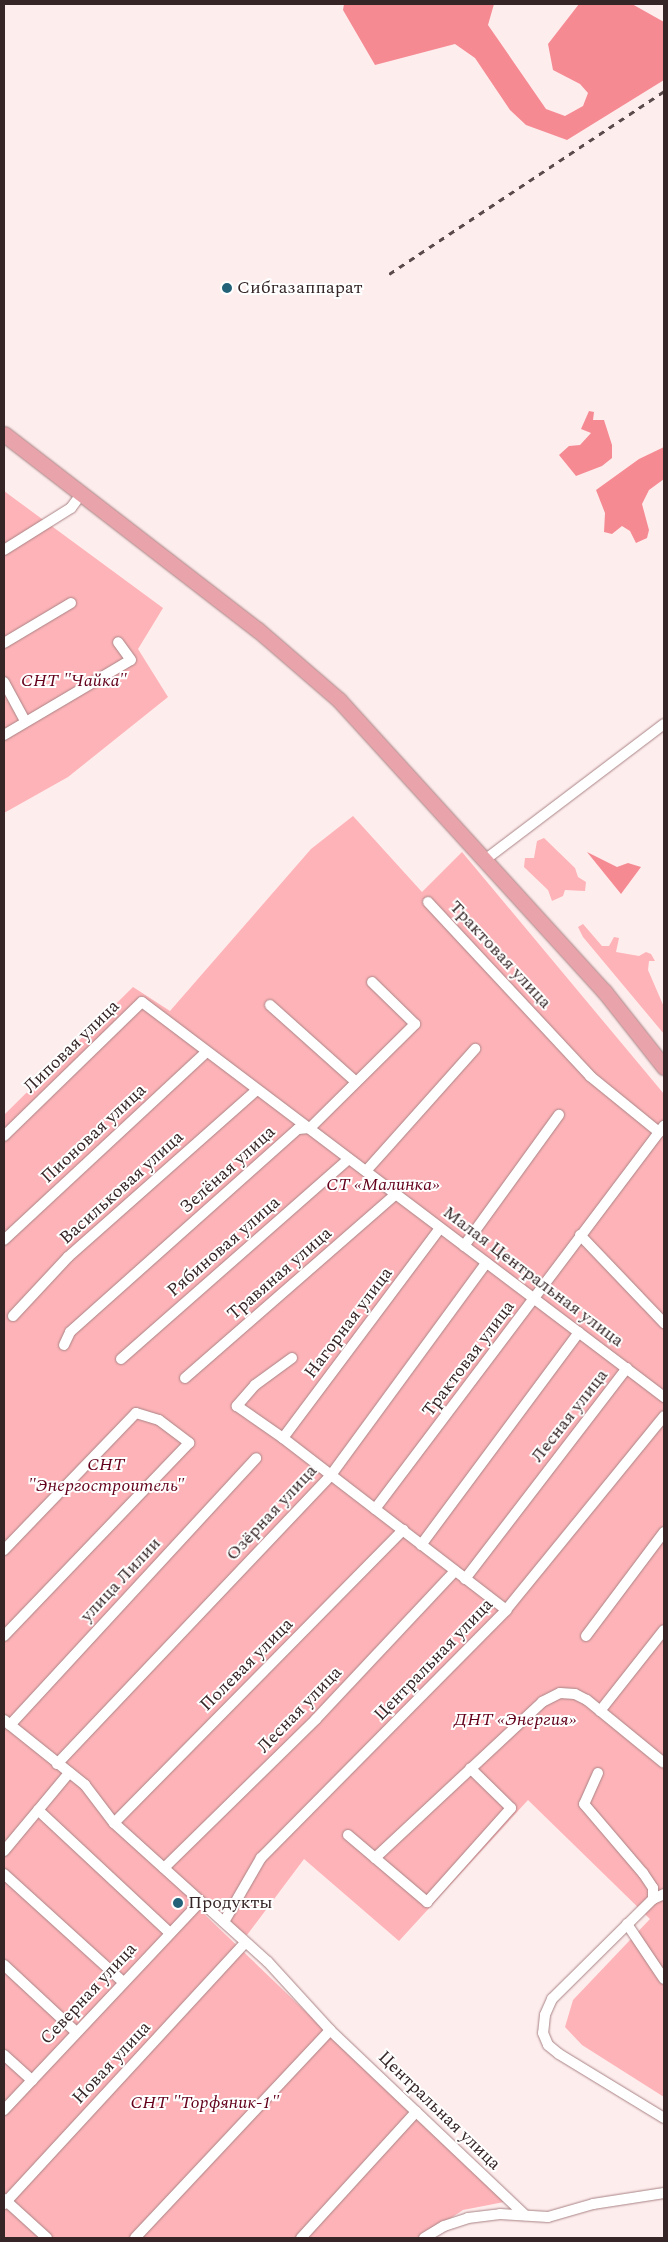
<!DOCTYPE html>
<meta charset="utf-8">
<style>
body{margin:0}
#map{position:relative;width:668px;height:2242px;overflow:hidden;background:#feeded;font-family:Spectral,serif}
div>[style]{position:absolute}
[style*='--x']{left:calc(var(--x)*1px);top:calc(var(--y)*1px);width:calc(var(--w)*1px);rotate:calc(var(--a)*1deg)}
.green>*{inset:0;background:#fdb3b7}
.water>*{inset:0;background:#f58a93}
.roads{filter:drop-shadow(0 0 1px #a98385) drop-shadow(0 0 1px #a98385)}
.minor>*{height:10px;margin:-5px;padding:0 5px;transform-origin:5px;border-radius:5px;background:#fff}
.primary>*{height:15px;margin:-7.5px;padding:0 7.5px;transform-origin:7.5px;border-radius:7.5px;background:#e8a4aa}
.rail>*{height:2.5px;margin-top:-1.25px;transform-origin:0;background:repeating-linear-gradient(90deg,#5b4a4b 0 6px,transparent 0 12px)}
.dots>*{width:14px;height:14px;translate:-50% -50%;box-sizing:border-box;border:2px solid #fff;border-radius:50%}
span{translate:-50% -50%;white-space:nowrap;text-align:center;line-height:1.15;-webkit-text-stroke:4px #fff;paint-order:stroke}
.poi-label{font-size:18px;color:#352526}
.left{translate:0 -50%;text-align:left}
.park-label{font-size:18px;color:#63001b;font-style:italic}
.street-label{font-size:18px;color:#352526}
.frame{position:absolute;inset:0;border:5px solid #352526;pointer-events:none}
</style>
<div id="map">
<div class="green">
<i style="clip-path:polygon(4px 491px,163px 608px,138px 649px,168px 697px,68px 777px,4px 813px)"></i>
<i style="clip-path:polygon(353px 816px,422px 892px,462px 852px,664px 1094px,664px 2097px,582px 2045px,565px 2027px,573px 2000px,650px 1919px,528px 1800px,399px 1941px,304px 1859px,247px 1935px,202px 1912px,504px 2202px,463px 2210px,421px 2238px,4px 2238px,4px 1115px,133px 987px,170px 1011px,311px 849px)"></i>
<i style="clip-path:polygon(544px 838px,575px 868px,578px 877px,586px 882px,585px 891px,565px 890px,563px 896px,552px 901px,548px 890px,524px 867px,525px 858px,534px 858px,537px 841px)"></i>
<i style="clip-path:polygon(583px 924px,602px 946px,609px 946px,614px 937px,619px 938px,616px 952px,639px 956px,646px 952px,651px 954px,655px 961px,649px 961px,648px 970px,664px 1007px,664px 1034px,583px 937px,578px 927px)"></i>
</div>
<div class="water">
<i style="clip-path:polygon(344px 4px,494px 4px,488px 25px,546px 109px,565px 116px,583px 106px,588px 93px,580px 84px,553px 70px,548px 44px,579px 4px,632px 4px,664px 22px,664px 80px,567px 140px,526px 125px,510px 110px,475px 58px,455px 44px,375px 65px,343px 10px)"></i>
<i style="clip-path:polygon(589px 411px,594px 412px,593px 420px,604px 420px,612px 445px,612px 458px,602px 466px,576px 476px,559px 455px,569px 446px,580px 445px,591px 433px,581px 429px)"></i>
<i style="clip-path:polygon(664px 447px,664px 479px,649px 490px,642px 504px,649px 530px,647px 538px,636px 543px,630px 531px,622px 526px,612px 534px,604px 532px,605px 513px,596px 490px,639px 459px)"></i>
<i style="clip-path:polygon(587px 852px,617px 867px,628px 863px,641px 867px,621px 894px)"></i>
</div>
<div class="roads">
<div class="minor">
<i style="--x:4;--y:550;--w:79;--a:-32.1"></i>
<i style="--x:71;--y:508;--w:17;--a:-54"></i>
<i style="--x:4;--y:643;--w:78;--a:-30.8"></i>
<i style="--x:4;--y:682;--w:44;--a:61.7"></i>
<i style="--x:4;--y:735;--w:147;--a:-30.6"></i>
<i style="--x:131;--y:660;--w:22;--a:-126"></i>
<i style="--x:486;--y:859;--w:223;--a:-37.2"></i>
<i style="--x:428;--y:902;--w:238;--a:47"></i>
<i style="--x:590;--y:1076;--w:89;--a:39.1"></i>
<i style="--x:270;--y:1005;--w:115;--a:41.8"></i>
<i style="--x:4;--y:1136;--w:192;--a:-44.2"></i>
<i style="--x:142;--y:1002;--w:655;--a:37.11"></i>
<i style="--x:366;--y:1171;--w:164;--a:-48.2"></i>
<i style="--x:580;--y:1235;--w:122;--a:46.3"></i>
<i style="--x:4;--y:1240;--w:276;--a:-42.9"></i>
<i style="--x:464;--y:1246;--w:162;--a:-54.1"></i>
<i style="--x:13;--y:1316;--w:81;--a:-47"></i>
<i style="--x:68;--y:1257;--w:252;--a:-41.5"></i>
<i style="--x:64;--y:1345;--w:14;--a:-65"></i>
<i style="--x:70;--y:1332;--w:305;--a:-41.7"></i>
<i style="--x:298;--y:1129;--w:12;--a:-5"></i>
<i style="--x:310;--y:1128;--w:148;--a:-44.7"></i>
<i style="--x:415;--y:1024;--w:60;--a:-135.7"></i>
<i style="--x:292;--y:1358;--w:46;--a:143.9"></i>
<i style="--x:255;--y:1385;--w:28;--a:131"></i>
<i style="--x:237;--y:1406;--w:56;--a:34.8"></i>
<i style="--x:283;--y:1438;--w:282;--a:37.6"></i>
<i style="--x:121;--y:1359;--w:303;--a:-41.3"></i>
<i style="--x:185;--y:1378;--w:280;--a:-41.1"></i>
<i style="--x:283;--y:1438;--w:262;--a:-53.2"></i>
<i style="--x:375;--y:1509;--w:480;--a:-53"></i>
<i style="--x:421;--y:1545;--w:265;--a:-53.4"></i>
<i style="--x:4;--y:1550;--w:190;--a:-46.1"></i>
<i style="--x:136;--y:1413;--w:24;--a:17"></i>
<i style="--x:159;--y:1420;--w:38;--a:37"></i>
<i style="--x:189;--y:1443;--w:267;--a:133.8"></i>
<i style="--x:465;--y:1579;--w:266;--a:-52.5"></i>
<i style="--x:586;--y:1636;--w:130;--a:-53.1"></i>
<i style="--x:600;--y:1711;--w:103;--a:-51.7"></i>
<i style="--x:4;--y:1720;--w:104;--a:38.7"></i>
<i style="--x:85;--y:1785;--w:48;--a:52.7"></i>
<i style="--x:114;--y:1823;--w:207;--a:42.1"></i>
<i style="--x:268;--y:1962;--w:92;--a:47.6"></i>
<i style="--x:330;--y:2030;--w:269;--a:43.5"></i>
<i style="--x:10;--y:1725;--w:363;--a:-47.3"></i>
<i style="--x:57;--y:1764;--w:398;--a:-46.5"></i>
<i style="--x:331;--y:1475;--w:263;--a:-53.8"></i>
<i style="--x:598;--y:1773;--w:34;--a:114"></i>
<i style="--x:584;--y:1804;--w:91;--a:49.5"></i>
<i style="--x:643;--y:1873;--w:18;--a:56"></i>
<i style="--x:653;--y:1888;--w:11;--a:90"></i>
<i style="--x:653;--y:1899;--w:142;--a:135.3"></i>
<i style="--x:552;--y:1999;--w:17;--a:114"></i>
<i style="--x:545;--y:2015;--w:18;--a:96"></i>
<i style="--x:543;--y:2033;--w:13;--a:67"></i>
<i style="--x:548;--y:2045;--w:14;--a:39"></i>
<i style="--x:559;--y:2054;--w:123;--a:31.4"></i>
<i style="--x:38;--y:1810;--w:180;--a:43"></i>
<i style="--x:114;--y:1823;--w:412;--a:-45.4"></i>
<i style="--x:348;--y:1835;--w:104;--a:40.3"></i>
<i style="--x:427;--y:1902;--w:126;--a:-48.2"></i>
<i style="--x:511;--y:1808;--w:57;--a:-135.7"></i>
<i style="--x:4;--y:1851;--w:102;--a:-50.2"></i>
<i style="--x:375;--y:1858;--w:229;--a:-43"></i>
<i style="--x:542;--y:1702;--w:20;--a:-27"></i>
<i style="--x:560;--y:1693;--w:15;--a:4"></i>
<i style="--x:575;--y:1694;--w:13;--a:27"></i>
<i style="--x:587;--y:1700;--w:99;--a:39.3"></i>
<i style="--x:164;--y:1868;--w:213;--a:-44.4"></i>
<i style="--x:316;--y:1719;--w:203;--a:-46.8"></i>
<i style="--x:4;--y:1874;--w:159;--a:42.2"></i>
<i style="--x:653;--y:1899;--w:12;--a:-24"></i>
<i style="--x:224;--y:1922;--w:74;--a:-60"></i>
<i style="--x:261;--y:1858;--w:349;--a:-45.3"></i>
<i style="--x:506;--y:1610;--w:250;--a:-50.8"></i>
<i style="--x:627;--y:1924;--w:66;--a:56.1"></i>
<i style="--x:4;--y:1965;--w:97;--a:42.9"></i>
<i style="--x:4;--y:2055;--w:38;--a:42"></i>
<i style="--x:4;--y:2110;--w:286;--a:-46.7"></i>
<i style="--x:4;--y:2199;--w:58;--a:42.2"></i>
<i style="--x:4;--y:2204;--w:354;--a:-47.3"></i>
<i style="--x:135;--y:2238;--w:285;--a:-46.8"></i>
<i style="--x:301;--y:2238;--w:171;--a:-47.6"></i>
<i style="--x:424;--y:2238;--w:23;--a:-31"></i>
<i style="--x:444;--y:2226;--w:25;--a:-18"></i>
<i style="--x:468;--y:2218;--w:32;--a:-7"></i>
<i style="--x:500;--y:2214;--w:48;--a:3.6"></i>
<i style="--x:548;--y:2217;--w:47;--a:-16.1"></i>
<i style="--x:593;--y:2204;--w:72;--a:-8.8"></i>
</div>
<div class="primary">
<i style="--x:4;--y:434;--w:321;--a:37.7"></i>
<i style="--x:258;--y:630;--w:107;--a:40.8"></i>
<i style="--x:339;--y:700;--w:394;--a:47.7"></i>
<i style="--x:604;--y:991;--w:97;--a:51.7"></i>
</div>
</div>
<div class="rail">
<i style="--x:389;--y:274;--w:330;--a:-33.6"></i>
</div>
<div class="dots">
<i style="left:227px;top:288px;background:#236178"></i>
<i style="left:178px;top:1903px;background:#236178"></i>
</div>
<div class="poi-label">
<span class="left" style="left:237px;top:288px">Сибгазаппарат</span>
<span class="left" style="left:188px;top:1903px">Продукты</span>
</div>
<div class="park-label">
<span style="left:74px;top:681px">СНТ "Чайка"</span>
<span style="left:383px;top:1185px">CТ «Малинка»</span>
<span style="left:106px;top:1476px">СНТ<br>"Энергостроитель"</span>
<span style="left:515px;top:1720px">ДНТ «Энергия»</span>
<span style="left:205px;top:2103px">СНТ "Торфяник-1"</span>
</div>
<div class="street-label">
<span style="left:500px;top:955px;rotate:47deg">Трактовая улица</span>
<span style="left:72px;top:1047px;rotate:-44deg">Липовая улица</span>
<span style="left:94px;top:1134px;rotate:-43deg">Пионовая улица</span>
<span style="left:228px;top:1170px;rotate:-42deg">Зелёная улица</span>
<span style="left:122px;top:1188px;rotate:-42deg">Васильковая улица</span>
<span style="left:224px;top:1247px;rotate:-41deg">Рябиновая улица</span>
<span style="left:280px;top:1274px;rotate:-41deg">Травяная улица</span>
<span style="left:533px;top:1277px;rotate:37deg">Малая Центральная улица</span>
<span style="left:349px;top:1323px;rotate:-53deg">Нагорная улица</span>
<span style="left:469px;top:1359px;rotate:-53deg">Трактовая улица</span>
<span style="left:570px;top:1416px;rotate:-52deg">Лесная улица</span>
<span style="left:272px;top:1513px;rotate:-47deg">Озёрная улица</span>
<span style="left:121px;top:1580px;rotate:-47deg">улица Лилии</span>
<span style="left:434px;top:1660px;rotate:-46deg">Центральная улица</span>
<span style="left:247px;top:1665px;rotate:-45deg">Полевая улица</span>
<span style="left:300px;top:1710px;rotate:-46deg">Лесная улица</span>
<span style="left:89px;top:1994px;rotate:-47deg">Северная улица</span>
<span style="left:112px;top:2063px;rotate:-47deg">Новая улица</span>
<span style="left:439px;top:2111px;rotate:44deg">Центральная улица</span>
</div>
<div class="frame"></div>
</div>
